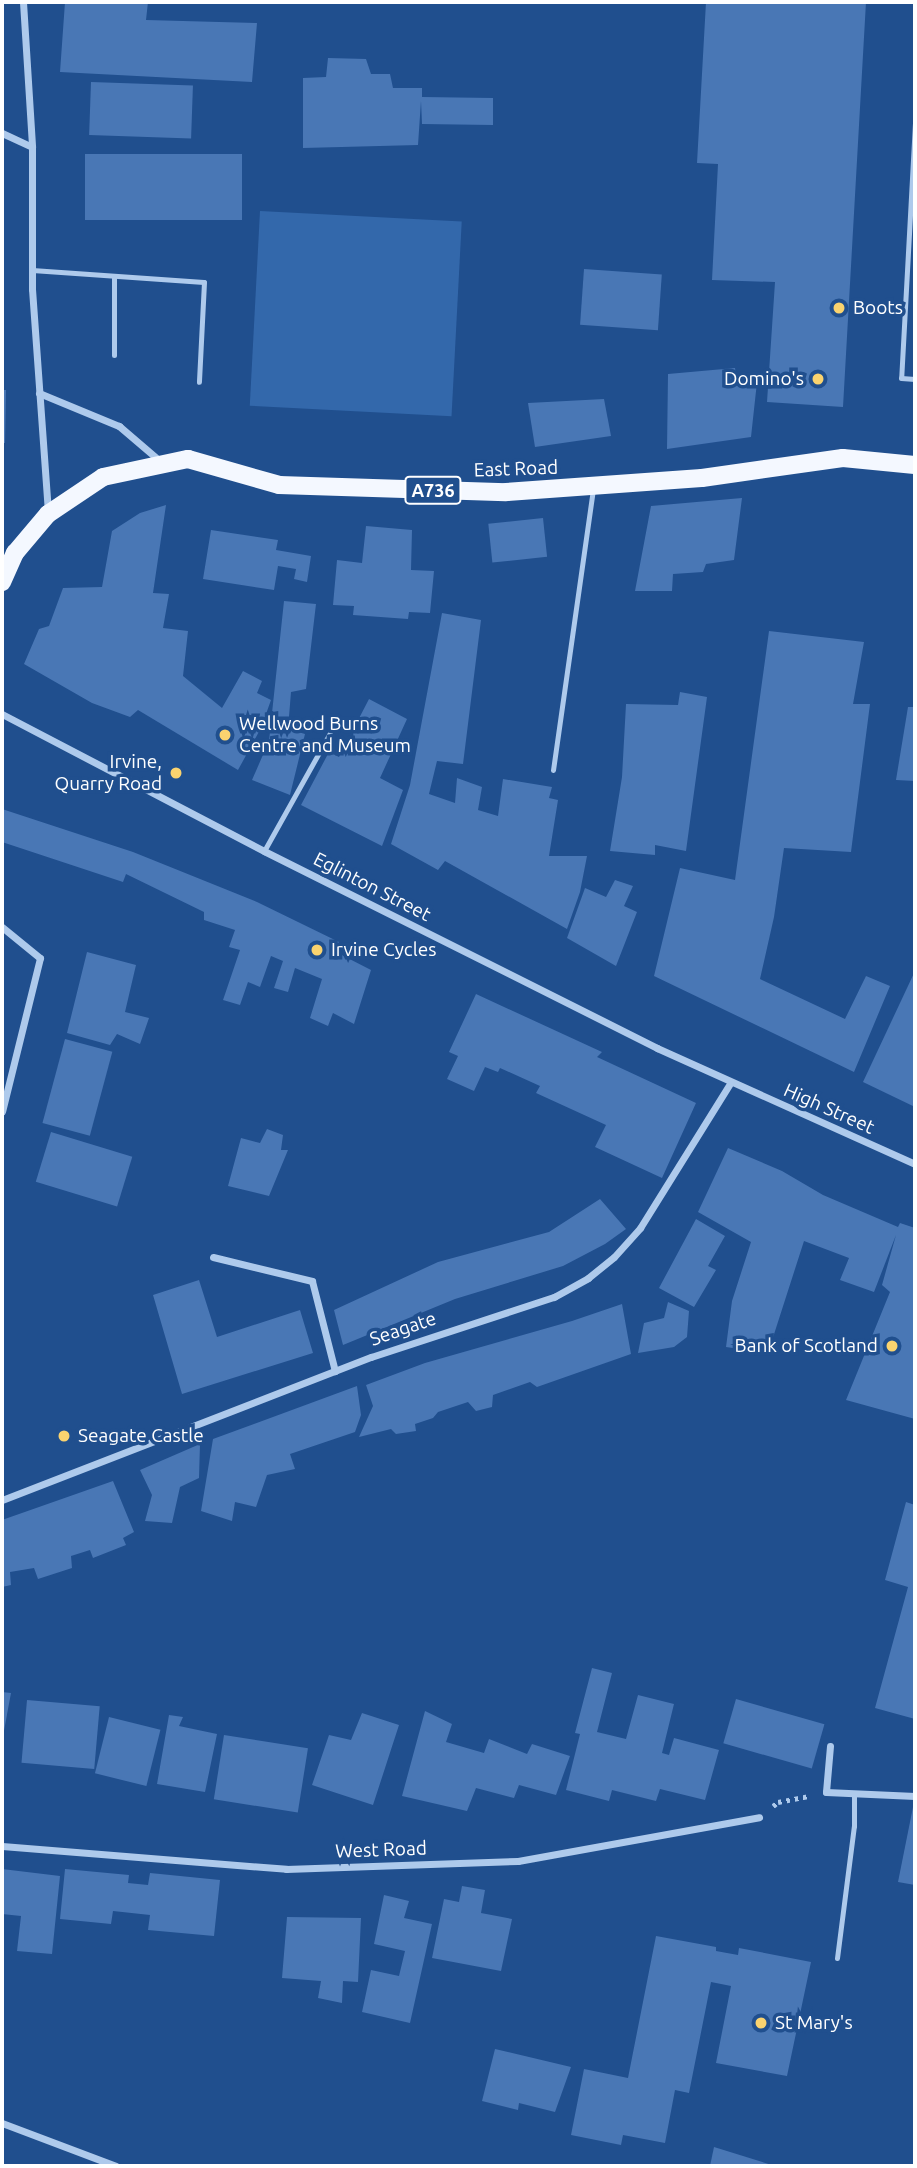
<!DOCTYPE html>
<style>
body{margin:0}
#map{position:relative;width:917px;height:2168px;overflow:hidden;background:#204f8e;font-family:Ubuntu,sans-serif}
div>[style]{position:absolute}
[style*='--x']{left:calc(var(--x)*1px);top:calc(var(--y)*1px);width:calc(var(--w)*1px);rotate:calc(var(--a)*1deg)}
.green>*{inset:0;background:#3368ab;transform-origin:0 0}
.building>*{inset:0;background:#4977b5;transform-origin:0 0}
.path>*{height:4.5px;margin-top:-2.25px;transform-origin:0;background:repeating-linear-gradient(90deg,#aecaec 0 3.5px,transparent 0 8.5px)}
.service>*{height:5px;margin:-2.5px;padding:0 2.5px;transform-origin:2.5px;border-radius:2.5px;background:#aecaec}
.minor>*{height:7px;margin:-3.5px;padding:0 3.5px;transform-origin:3.5px;border-radius:3.5px;background:#aecaec}
.primary>*{height:18px;margin:-9px;padding:0 9px;transform-origin:9px;border-radius:9px;background:#f4f8ff}
.dots>*{width:19px;height:19px;translate:-50% -50%;box-sizing:border-box;border:4px solid #204f8e;border-radius:50%}
span{translate:-50% -50%;white-space:nowrap;text-align:center;line-height:1.15;-webkit-text-stroke:7px #204f8e;paint-order:stroke}
.shield-label span{padding:2px 5px;background:#204f8e;border:2px solid;border-radius:5px;-webkit-text-stroke-width:0}
.shield-label{font-size:18px;color:#fff;font-weight:700}
.poi-label{font-size:19px;color:#fff}
.left{translate:0 -50%;text-align:left}
.right{translate:-100% -50%;text-align:right}
.street-label{font-size:19px;color:#fff}
.frame{position:absolute;inset:0;border:4px solid #fff;pointer-events:none}
</style>
<div id="map">
<div class="green">
<i style="left:260px;top:211px;width:202px;height:195px;rotate:3deg"></i>
</div>
<div class="building">
<i style="clip-path:polygon(65px 2px,148px 2px,146px 20px,257px 23px,252px 82px,60px 72px)"></i>
<i style="clip-path:polygon(706px 2px,866px 2px,843px 407px,767px 402px,775px 282px,712px 280px,718px 164px,697px 163px)"></i>
<i style="clip-path:polygon(328px 58px,366px 59px,371px 74px,390px 74px,393px 88px,422px 88px,422px 97px,493px 98px,493px 125px,422px 124px,421px 101px,418px 145px,303px 148px,303px 78px,326px 77px)"></i>
<i style="left:91px;top:82px;width:102px;height:53px;rotate:2deg"></i>
<i style="left:85px;top:154px;width:157px;height:66px"></i>
<i style="left:584px;top:269px;width:78px;height:56px;rotate:4deg"></i>
<i style="clip-path:polygon(735px 368px,737px 383px,757px 382px,751px 437px,667px 449px,668px 374px)"></i>
<i style="clip-path:polygon(2px 390px,6px 390px,5px 443px,2px 443px)"></i>
<i style="clip-path:polygon(604px 399px,611px 436px,535px 447px,528px 403px)"></i>
<i style="clip-path:polygon(742px 498px,734px 560px,706px 564px,703px 572px,673px 574px,672px 591px,635px 591px,651px 506px)"></i>
<i style="clip-path:polygon(166px 505px,153px 593px,169px 594px,163px 628px,188px 631px,183px 676px,222px 708px,243px 671px,262px 681px,257px 693px,271px 700px,261px 728px,238px 770px,138px 710px,130px 717px,92px 703px,24px 664px,39px 629px,49px 626px,63px 588px,102px 587px,112px 531px,140px 513px)"></i>
<i style="left:543px;top:518px;width:39px;height:55px;rotate:84deg"></i>
<i style="clip-path:polygon(366px 526px,412px 530px,411px 570px,434px 571px,430px 613px,409px 612px,408px 619px,353px 615px,354px 606px,333px 605px,337px 560px,362px 563px)"></i>
<i style="clip-path:polygon(211px 530px,278px 540px,276px 550px,311px 556px,307px 582px,294px 579px,296px 569px,278px 566px,274px 590px,203px 579px)"></i>
<i style="clip-path:polygon(284px 601px,316px 604px,306px 689px,291px 692px,288px 729px,305px 734px,290px 795px,252px 780px,269px 741px)"></i>
<i style="clip-path:polygon(442px 613px,481px 620px,463px 764px,437px 761px,429px 794px,455px 803px,457px 778px,482px 787px,478px 810px,498px 816px,503px 779px,552px 787px,549px 798px,558px 800px,549px 856px,587px 856px,580px 892px,567px 929px,445px 861px,438px 870px,391px 844px,410px 785px)"></i>
<i style="clip-path:polygon(769px 631px,864px 642px,853px 704px,870px 704px,851px 852px,784px 848px,774px 917px,760px 979px,845px 1019px,866px 976px,890px 986px,854px 1072px,654px 976px,680px 868px,735px 880px)"></i>
<i style="clip-path:polygon(680px 692px,707px 697px,686px 851px,655px 845px,655px 855px,610px 851px,622px 777px,626px 704px,678px 705px)"></i>
<i style="clip-path:polygon(369px 699px,407px 719px,380px 778px,403px 790px,382px 846px,301px 805px,329px 752px,339px 757px)"></i>
<i style="clip-path:polygon(908px 707px,915px 707px,915px 781px,896px 780px)"></i>
<i style="clip-path:polygon(2px 809px,133px 852px,257px 902px,339px 942px,334px 951px,371px 970px,354px 1024px,333px 1013px,328px 1026px,310px 1018px,322px 979px,295px 968px,288px 992px,274px 988px,283px 961px,271px 956px,260px 987px,248px 982px,240px 1005px,223px 1000px,240px 950px,229px 947px,235px 930px,204px 920px,204px 912px,126px 874px,123px 882px,2px 842px)"></i>
<i style="clip-path:polygon(615px 880px,633px 886px,624px 906px,637px 912px,616px 966px,567px 938px,585px 888px,606px 897px)"></i>
<i style="clip-path:polygon(87px 952px,136px 965px,125px 1012px,149px 1018px,140px 1044px,117px 1034px,110px 1045px,67px 1033px)"></i>
<i style="clip-path:polygon(915px 971px,915px 1107px,863px 1082px)"></i>
<i style="clip-path:polygon(476px 994px,602px 1052px,597px 1057px,696px 1103px,662px 1178px,595px 1147px,606px 1125px,536px 1093px,540px 1086px,500px 1068px,498px 1072px,485px 1067px,474px 1091px,447px 1079px,458px 1056px,449px 1052px)"></i>
<i style="left:65px;top:1039px;width:49px;height:87px;rotate:15deg"></i>
<i style="clip-path:polygon(267px 1129px,283px 1135px,281px 1150px,288px 1150px,269px 1196px,228px 1186px,241px 1138px,260px 1143px)"></i>
<i style="left:51px;top:1132px;width:85px;height:52px;rotate:17deg"></i>
<i style="clip-path:polygon(728px 1148px,782px 1171px,823px 1195px,898px 1227px,900px 1223px,915px 1228px,915px 1419px,846px 1400px,890px 1292px,882px 1285px,896px 1235px,874px 1292px,840px 1280px,849px 1258px,804px 1241px,768px 1353px,726px 1347px,732px 1301px,751px 1242px,698px 1212px)"></i>
<i style="clip-path:polygon(600px 1199px,626px 1229px,605px 1244px,563px 1266px,455px 1299px,343px 1345px,334px 1310px,438px 1262px,549px 1232px)"></i>
<i style="clip-path:polygon(696px 1219px,725px 1236px,708px 1266px,716px 1270px,694px 1307px,659px 1288px)"></i>
<i style="clip-path:polygon(199px 1280px,217px 1337px,300px 1310px,313px 1353px,182px 1394px,153px 1295px)"></i>
<i style="clip-path:polygon(668px 1302px,689px 1311px,687px 1337px,674px 1347px,638px 1353px,644px 1323px,664px 1318px)"></i>
<i style="clip-path:polygon(622px 1304px,631px 1354px,537px 1387px,530px 1382px,493px 1395px,492px 1407px,476px 1411px,468px 1402px,438px 1412px,433px 1418px,415px 1424px,416px 1431px,396px 1434px,391px 1429px,359px 1437px,373px 1406px,366px 1385px,425px 1363px,572px 1321px)"></i>
<i style="clip-path:polygon(357px 1386px,361px 1415px,355px 1432px,290px 1454px,295px 1469px,267px 1475px,256px 1507px,235px 1502px,232px 1521px,201px 1511px,213px 1439px)"></i>
<i style="clip-path:polygon(200px 1444px,199px 1478px,180px 1487px,172px 1523px,145px 1521px,152px 1495px,140px 1470px)"></i>
<i style="clip-path:polygon(113px 1481px,134px 1532px,123px 1538px,126px 1545px,93px 1558px,90px 1550px,71px 1556px,72px 1568px,38px 1579px,34px 1568px,10px 1572px,11px 1585px,2px 1587px,2px 1520px)"></i>
<i style="clip-path:polygon(906px 1502px,915px 1505px,915px 1719px,875px 1708px,908px 1587px,885px 1580px)"></i>
<i style="clip-path:polygon(592px 1668px,612px 1673px,597px 1732px,626px 1739px,638px 1695px,674px 1704px,662px 1753px,669px 1755px,674px 1738px,719px 1750px,705px 1800px,660px 1789px,656px 1801px,612px 1790px,609px 1801px,566px 1790px,580px 1734px,575px 1733px)"></i>
<i style="clip-path:polygon(2px 1692px,11px 1693px,3px 1736px,2px 1736px)"></i>
<i style="left:736px;top:1699px;width:92px;height:46px;rotate:16deg"></i>
<i style="left:27px;top:1700px;width:73px;height:63px;rotate:5deg"></i>
<i style="clip-path:polygon(425px 1711px,452px 1724px,446px 1742px,484px 1753px,489px 1739px,527px 1754px,532px 1744px,570px 1756px,556px 1795px,519px 1785px,514px 1798px,476px 1788px,467px 1811px,402px 1796px)"></i>
<i style="clip-path:polygon(362px 1713px,399px 1725px,373px 1805px,312px 1785px,329px 1735px,351px 1740px)"></i>
<i style="clip-path:polygon(169px 1715px,183px 1717px,179px 1726px,217px 1734px,205px 1792px,157px 1784px)"></i>
<i style="left:109px;top:1717px;width:53px;height:58px;rotate:14deg"></i>
<i style="left:224px;top:1735px;width:85px;height:65px;rotate:9deg"></i>
<i style="clip-path:polygon(913px 1807px,915px 1808px,915px 1885px,898px 1882px)"></i>
<i style="clip-path:polygon(2px 1869px,60px 1876px,52px 1954px,17px 1951px,21px 1916px,2px 1914px)"></i>
<i style="clip-path:polygon(65px 1869px,129px 1875px,128px 1883px,148px 1885px,150px 1873px,220px 1880px,214px 1936px,148px 1930px,150px 1915px,113px 1911px,111px 1924px,60px 1919px)"></i>
<i style="clip-path:polygon(462px 1886px,485px 1890px,481px 1913px,512px 1919px,501px 1971px,432px 1958px,444px 1899px,459px 1902px)"></i>
<i style="clip-path:polygon(384px 1895px,409px 1901px,404px 1918px,432px 1924px,410px 2023px,362px 2012px,371px 1970px,399px 1976px,405px 1951px,374px 1944px)"></i>
<i style="clip-path:polygon(287px 1917px,361px 1918px,358px 1982px,343px 1981px,342px 2003px,318px 1998px,321px 1981px,282px 1978px)"></i>
<i style="clip-path:polygon(656px 1936px,716px 1947px,716px 1951px,738px 1955px,739px 1948px,811px 1962px,787px 2076px,716px 2063px,731px 1986px,711px 1982px,689px 2093px,675px 2090px,665px 2143px,623px 2135px,621px 2145px,571px 2135px,584px 2069px,628px 2078px)"></i>
<i style="clip-path:polygon(495px 2049px,571px 2067px,555px 2112px,519px 2103px,518px 2110px,482px 2101px)"></i>
<i style="clip-path:polygon(714px 2147px,775px 2166px,710px 2166px)"></i>
</div>
<div class="path">
<i style="--x:773;--y:1806;--w:6;--a:-39"></i>
<i style="--x:778;--y:1802;--w:31;--a:-11"></i>
</div>
<div class="service">
<i style="--x:915;--y:123;--w:255;--a:93.1"></i>
<i style="--x:901;--y:378;--w:14;--a:4"></i>
<i style="--x:32;--y:270;--w:172;--a:4"></i>
<i style="--x:204;--y:282;--w:100;--a:92.9"></i>
<i style="--x:114;--y:276;--w:79;--a:90"></i>
<i style="--x:553;--y:770;--w:284;--a:-81.9"></i>
<i style="--x:264;--y:851;--w:135;--a:-60.8"></i>
<i style="--x:837;--y:1958;--w:133;--a:-82.7"></i>
<i style="--x:854;--y:1826;--w:33;--a:-90"></i>
</div>
<div class="minor">
<i style="--x:23;--y:2;--w:145;--a:86.4"></i>
<i style="--x:32;--y:147;--w:142;--a:90"></i>
<i style="--x:32;--y:289;--w:225;--a:85.9"></i>
<i style="--x:2;--y:133;--w:33;--a:25"></i>
<i style="--x:39;--y:393;--w:87;--a:22.4"></i>
<i style="--x:119;--y:426;--w:54;--a:40.5"></i>
<i style="--x:2;--y:714;--w:296;--a:27.6"></i>
<i style="--x:264;--y:851;--w:440;--a:26.6"></i>
<i style="--x:657;--y:1048;--w:283;--a:24.2"></i>
<i style="--x:2;--y:927;--w:49;--a:39.2"></i>
<i style="--x:40;--y:958;--w:158;--a:103.9"></i>
<i style="--x:213;--y:1257;--w:102;--a:13.6"></i>
<i style="--x:312;--y:1281;--w:93;--a:75.7"></i>
<i style="--x:2;--y:1500;--w:396;--a:-21.2"></i>
<i style="--x:371;--y:1357;--w:193;--a:-18.2"></i>
<i style="--x:554;--y:1297;--w:39;--a:-29"></i>
<i style="--x:588;--y:1278;--w:33;--a:-39"></i>
<i style="--x:614;--y:1257;--w:39;--a:-48"></i>
<i style="--x:640;--y:1228;--w:172;--a:-58.1"></i>
<i style="--x:830;--y:1746;--w:46;--a:95"></i>
<i style="--x:826;--y:1792;--w:89;--a:2.6"></i>
<i style="--x:2;--y:1846;--w:285;--a:4.6"></i>
<i style="--x:286;--y:1869;--w:232;--a:-2"></i>
<i style="--x:518;--y:1861;--w:245;--a:-10.3"></i>
<i style="--x:2;--y:2123;--w:122;--a:20.7"></i>
</div>
<div class="primary">
<i style="--x:2;--y:582;--w:32;--a:-66"></i>
<i style="--x:15;--y:553;--w:51;--a:-49.8"></i>
<i style="--x:48;--y:514;--w:66;--a:-33.9"></i>
<i style="--x:103;--y:477;--w:87;--a:-12"></i>
<i style="--x:188;--y:459;--w:95;--a:15.9"></i>
<i style="--x:279;--y:485;--w:227;--a:1.8"></i>
<i style="--x:506;--y:492;--w:196;--a:-4.1"></i>
<i style="--x:702;--y:478;--w:142;--a:-8.1"></i>
<i style="--x:843;--y:458;--w:72;--a:5.6"></i>
</div>
<div class="dots">
<i style="left:839px;top:308px;background:#fad36f"></i>
<i style="left:818px;top:379px;background:#fad36f"></i>
<i style="left:225px;top:735px;background:#fad36f"></i>
<i style="left:176px;top:773px;background:#fad36f"></i>
<i style="left:317px;top:950px;background:#fad36f"></i>
<i style="left:892px;top:1346px;background:#fad36f"></i>
<i style="left:64px;top:1436px;background:#fad36f"></i>
<i style="left:761px;top:2023px;background:#fad36f"></i>
</div>
<div class="shield-label">
<span style="left:433px;top:490px">A736</span>
</div>
<div class="poi-label">
<span class="left" style="left:853px;top:308px">Boots</span>
<span class="right" style="left:804px;top:379px">Domino's</span>
<span class="left" style="left:239px;top:735px">Wellwood Burns<br>Centre and Museum</span>
<span class="right" style="left:162px;top:773px">Irvine,<br>Quarry Road</span>
<span class="left" style="left:331px;top:950px">Irvine Cycles</span>
<span class="right" style="left:878px;top:1346px">Bank of Scotland</span>
<span class="left" style="left:78px;top:1436px">Seagate Castle</span>
<span class="left" style="left:775px;top:2023px">St Mary's</span>
</div>
<div class="street-label">
<span style="left:516px;top:469px;rotate:-2deg">East Road</span>
<span style="left:372px;top:887px;rotate:27deg">Eglinton Street</span>
<span style="left:829px;top:1109px;rotate:24deg">High Street</span>
<span style="left:403px;top:1329px;rotate:-19deg">Seagate</span>
<span style="left:381px;top:1850px;rotate:-2deg">West Road</span>
</div>
<div class="frame"></div>
</div>
